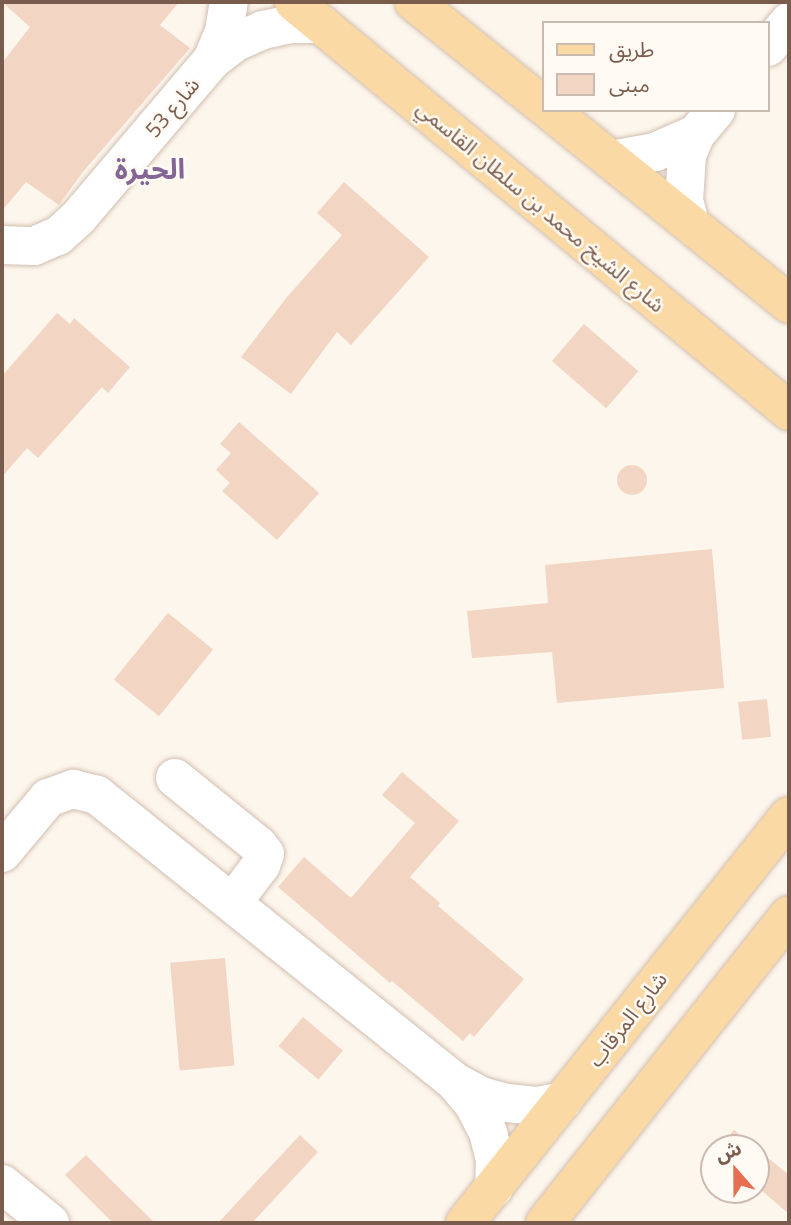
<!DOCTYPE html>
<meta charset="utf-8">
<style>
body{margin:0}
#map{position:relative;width:791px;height:1225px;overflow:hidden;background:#fdf6ec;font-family:"Open Sans","Noto Sans Arabic",sans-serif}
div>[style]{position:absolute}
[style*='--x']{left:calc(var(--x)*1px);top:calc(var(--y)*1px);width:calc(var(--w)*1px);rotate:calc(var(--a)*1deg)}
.building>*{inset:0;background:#f3d5c3;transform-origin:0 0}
.round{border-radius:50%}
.roads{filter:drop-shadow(0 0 2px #d1beb0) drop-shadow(0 0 2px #d1beb0)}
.minor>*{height:38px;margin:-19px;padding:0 19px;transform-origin:19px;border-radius:19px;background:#fff}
.major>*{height:38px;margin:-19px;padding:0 19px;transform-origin:19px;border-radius:19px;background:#fbd9a5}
span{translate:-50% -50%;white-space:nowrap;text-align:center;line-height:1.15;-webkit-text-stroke:5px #fffaf3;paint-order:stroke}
.street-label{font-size:21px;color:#7a5c4d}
.district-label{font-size:28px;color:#846695;font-weight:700}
.frame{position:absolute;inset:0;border:4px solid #7a5c4d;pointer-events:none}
.legend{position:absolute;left:542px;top:21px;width:228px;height:91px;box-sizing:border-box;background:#fffaf3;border:2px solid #cabbb1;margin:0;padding:9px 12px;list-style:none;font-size:21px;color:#7a5c4d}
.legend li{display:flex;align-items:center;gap:14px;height:35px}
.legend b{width:35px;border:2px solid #cabbb1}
.north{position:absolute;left:700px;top:1134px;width:70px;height:70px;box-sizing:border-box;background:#fffaf3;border:2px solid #cabbb1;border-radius:50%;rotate:339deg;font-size:19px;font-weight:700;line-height:28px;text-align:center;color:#7a5c4d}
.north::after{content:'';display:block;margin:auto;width:24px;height:32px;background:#e76f51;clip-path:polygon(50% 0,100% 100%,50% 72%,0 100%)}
</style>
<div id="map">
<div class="building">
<i style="clip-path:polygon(2px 2px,179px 2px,160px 25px,190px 48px,82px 173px,59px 205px,26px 182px,2px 211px,2px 63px,30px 27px)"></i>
<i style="clip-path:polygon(344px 182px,429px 257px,351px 345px,337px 332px,291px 394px,241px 357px,287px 297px,342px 235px,317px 213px)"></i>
<i style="clip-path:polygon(57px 313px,70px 324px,74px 318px,130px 367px,108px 393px,102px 387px,38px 458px,27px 448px,2px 477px,2px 376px)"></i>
<i style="left:584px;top:324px;width:72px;height:49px;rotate:41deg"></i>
<i style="clip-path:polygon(239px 422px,319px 493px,277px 540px,222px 491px,230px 483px,216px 470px,231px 453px,220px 444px)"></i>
<i class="round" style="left:617px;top:465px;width:30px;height:30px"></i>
<i style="clip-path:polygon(712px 549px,724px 688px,557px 703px,552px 652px,472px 658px,467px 611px,548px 603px,545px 565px)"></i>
<i style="left:168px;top:613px;width:58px;height:86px;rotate:39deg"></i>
<i style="left:767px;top:699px;width:38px;height:29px;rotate:84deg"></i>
<i style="clip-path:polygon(402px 772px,459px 821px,410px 877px,440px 903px,438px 906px,524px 979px,474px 1037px,470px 1033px,463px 1041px,392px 981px,390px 983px,278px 887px,304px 857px,351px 898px,415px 823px,382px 795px)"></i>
<i style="left:225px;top:958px;width:108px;height:55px;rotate:85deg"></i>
<i style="left:303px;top:1017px;width:52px;height:38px;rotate:40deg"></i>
<i style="clip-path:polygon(734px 1130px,789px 1175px,789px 1214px,756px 1186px,756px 1148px,719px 1148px)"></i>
<i style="clip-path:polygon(300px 1135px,318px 1152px,291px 1181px,252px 1223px,218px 1223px)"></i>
<i style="clip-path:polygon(714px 1154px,714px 1173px,704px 1165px)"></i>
<i style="clip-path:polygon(86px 1155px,113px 1182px,155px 1223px,113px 1223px,65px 1175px)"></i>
</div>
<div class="roads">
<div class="minor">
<i style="--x:768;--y:47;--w:33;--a:-50"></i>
<i style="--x:212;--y:60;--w:30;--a:-67"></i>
<i style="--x:224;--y:32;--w:30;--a:-81"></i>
<i style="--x:611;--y:160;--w:45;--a:-10.3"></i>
<i style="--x:655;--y:152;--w:45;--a:-23.7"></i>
<i style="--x:690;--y:223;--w:23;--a:-105"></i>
<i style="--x:684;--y:201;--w:46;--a:-86.3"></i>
<i style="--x:687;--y:155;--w:23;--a:-67"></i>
<i style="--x:696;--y:134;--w:31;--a:-50"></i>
<i style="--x:2;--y:245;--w:32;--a:2"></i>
<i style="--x:34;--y:246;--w:26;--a:-23"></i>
<i style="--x:58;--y:236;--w:27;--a:-42"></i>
<i style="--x:78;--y:218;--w:207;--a:-49.7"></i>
<i style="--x:212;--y:60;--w:30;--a:-37"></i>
<i style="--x:236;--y:42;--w:30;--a:-24"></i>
<i style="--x:263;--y:30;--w:30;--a:-12"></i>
<i style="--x:292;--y:24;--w:29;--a:0"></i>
<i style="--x:175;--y:778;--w:107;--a:38.9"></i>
<i style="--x:258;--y:845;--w:11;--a:52"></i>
<i style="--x:265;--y:854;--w:12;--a:110"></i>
<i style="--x:261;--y:865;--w:46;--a:127.1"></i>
<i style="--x:2;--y:853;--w:72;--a:-50.1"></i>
<i style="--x:48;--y:798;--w:27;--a:-20"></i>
<i style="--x:73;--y:789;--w:25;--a:14"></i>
<i style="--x:97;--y:795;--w:459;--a:38.7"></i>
<i style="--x:455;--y:1082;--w:30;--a:50"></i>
<i style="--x:474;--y:1105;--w:30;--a:63"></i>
<i style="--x:488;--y:1132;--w:29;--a:76"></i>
<i style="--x:495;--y:1160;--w:28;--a:92"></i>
<i style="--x:455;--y:1082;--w:30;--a:28"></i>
<i style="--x:481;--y:1096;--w:28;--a:15"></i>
<i style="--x:508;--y:1103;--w:30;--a:6"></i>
<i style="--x:538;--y:1106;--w:25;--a:-11"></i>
<i style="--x:2;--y:1184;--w:62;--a:39.1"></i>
</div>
<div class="major">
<i style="--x:294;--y:2;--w:642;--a:39.57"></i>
<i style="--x:414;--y:2;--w:166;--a:38.7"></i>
<i style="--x:549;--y:110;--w:309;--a:38.9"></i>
<i style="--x:465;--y:1223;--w:520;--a:-51.48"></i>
<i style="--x:545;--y:1223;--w:393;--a:-51.6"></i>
</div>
</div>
<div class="street-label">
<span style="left:172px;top:107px;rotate:-50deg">شارع 53</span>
<span style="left:541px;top:206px;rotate:40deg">شارع الشيخ محمد بن سلطان القاسمي</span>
<span style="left:627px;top:1019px;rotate:-52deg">شارع المرقاب</span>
</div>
<div class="district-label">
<span style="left:150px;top:168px">الحيرة</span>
</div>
<div class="frame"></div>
<ul class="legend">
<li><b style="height:9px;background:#fbd9a5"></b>طريق</li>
<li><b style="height:19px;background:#f3d5c3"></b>مبنى</li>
</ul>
<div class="north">ش</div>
</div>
